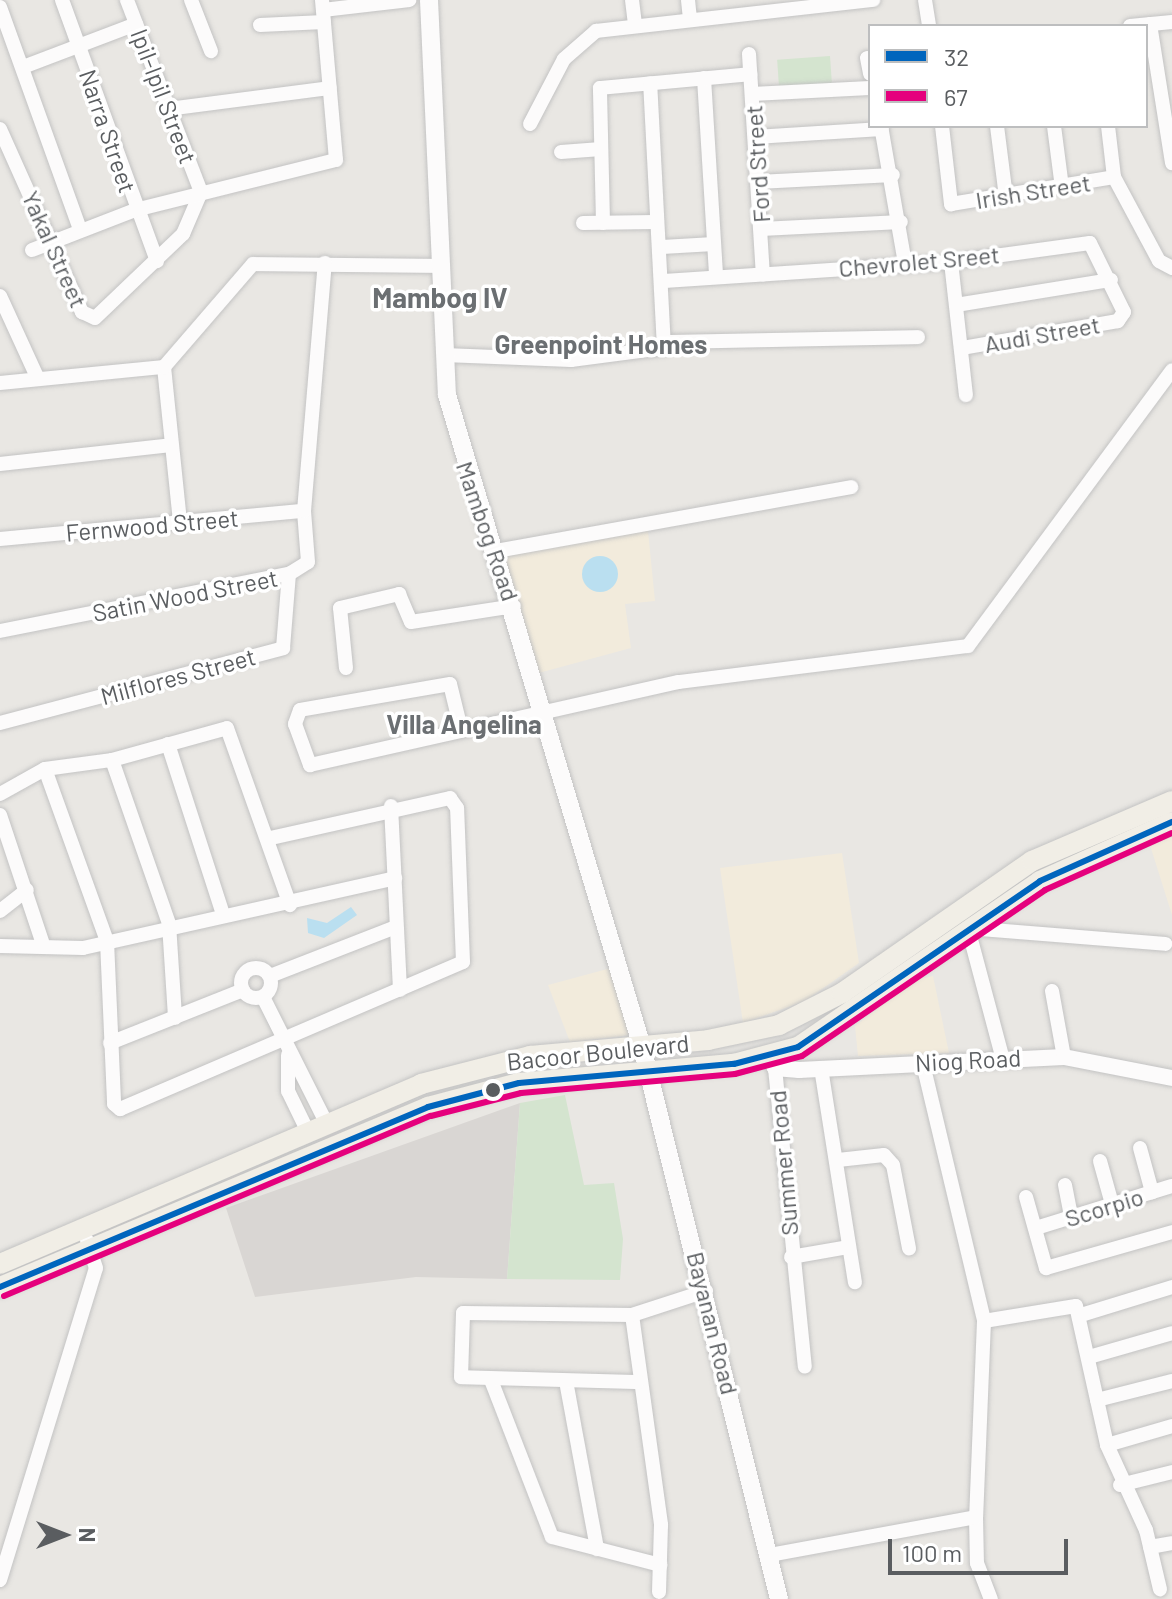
<!DOCTYPE html>
<style>
body{margin:0}
#map{position:relative;width:1172px;height:1599px;overflow:hidden;background:#e9e7e3;font-family:Barlow,sans-serif}
div>[style]{position:absolute}
[style*='--x']{left:calc(var(--x)*1px);top:calc(var(--y)*1px);width:calc(var(--w)*1px);rotate:calc(var(--a)*1deg)}
.commercial>*{inset:0;background:#f2ebdc}
.industrial>*{inset:0;background:#d9d6d3}
.green>*{inset:0;background:#d4e4cf;transform-origin:0 0}
.water>*{inset:0;background:#badff0}
.round{border-radius:50%}
.roads{filter:drop-shadow(0 0 2px #c3c3c3) drop-shadow(0 0 2px #c3c3c3)}
.minor>*{height:14px;margin:-7px;padding:0 7px;transform-origin:7px;border-radius:7px;background:#fcfbfb}
.minor>.ring{margin:-7px;padding:0;box-sizing:content-box;background:none;border:14px solid #fcfbfb;border-radius:50%}
.tertiary>*{height:16px;margin:-8px;padding:0 8px;transform-origin:8px;border-radius:8px;background:#fcfbfb}
.secondary>*{height:18px;margin:-9px;padding:0 9px;transform-origin:9px;border-radius:9px;background:#fcfbfb}
.primary>*{height:20px;margin:-10px;padding:0 10px;transform-origin:10px;border-radius:10px;background:#f1eee6}
.bus-1>*{height:6px;margin:-3px;padding:0 3px;transform-origin:3px;border-radius:3px;background:#0065bd}
.bus-2>*{height:6px;margin:-3px;padding:0 3px;transform-origin:3px;border-radius:3px;background:#e5007d}
.dots>*{width:22px;height:22px;translate:-50% -50%;box-sizing:border-box;border:4px solid #fff;border-radius:50%}
span{translate:-50% -50%;white-space:nowrap;text-align:center;line-height:1.15;-webkit-text-stroke:7px #fff;paint-order:stroke}
.street-label{font-size:24px;color:#5a5d60}
.neighbourhood-label{font-size:26px;color:#6b6f72;font-weight:700}
.quarter-label{font-size:28px;color:#6b6f72;font-weight:700}
.legend{position:absolute;left:868px;top:24px;width:280px;height:104px;box-sizing:border-box;background:#fff;border:2px solid #bdbebf;margin:0;padding:10px 14px;list-style:none;font-size:24px;color:#5a5d60}
.legend li{display:flex;align-items:center;gap:16px;height:40px}
.legend b{width:40px;border:2px solid #bdbebf}
.north{position:absolute;left:24px;top:1495px;width:80px;height:80px;-webkit-text-stroke:6px #fff;paint-order:stroke;rotate:90deg;font-size:22px;font-weight:700;line-height:32px;text-align:center;color:#5a5d60}
.north::after{content:'';display:block;margin:auto;width:28px;height:36px;background:#5a5d60;clip-path:polygon(50% 0,100% 100%,50% 72%,0 100%)}
.scale{position:absolute;left:888px;top:1539px;width:180px;height:36px;box-sizing:border-box;border:4px solid #5a5d60;border-top:0;padding-left:10px;font-size:24px;line-height:28px;white-space:nowrap;color:#5a5d60;-webkit-text-stroke:6px #fff;paint-order:stroke}
</style>
<div id="map">
<div class="commercial">
<i style="clip-path:polygon(647px 521px,655px 601px,625px 604px,631px 648px,535px 674px,496px 551px)"></i>
<i style="clip-path:polygon(1172px 837px,1172px 915px,1150px 845px)"></i>
<i style="clip-path:polygon(842px 853px,859px 963px,805px 1001px,743px 1023px,720px 868px)"></i>
<i style="clip-path:polygon(611px 968px,631px 1035px,570px 1042px,548px 985px)"></i>
<i style="clip-path:polygon(933px 976px,949px 1053px,858px 1056px,855px 1026px,915px 980px)"></i>
</div>
<div class="industrial">
<i style="clip-path:polygon(520px 1103px,507px 1279px,416px 1277px,255px 1297px,226px 1208px)"></i>
</div>
<div class="green">
<i style="left:830px;top:56px;width:29px;height:53px;rotate:86deg"></i>
<i style="clip-path:polygon(565px 1095px,584px 1185px,614px 1183px,623px 1239px,620px 1280px,507px 1279px,520px 1103px)"></i>
</div>
<div class="water">
<i class="round" style="left:582px;top:556px;width:36px;height:36px"></i>
<i style="clip-path:polygon(351px 907px,357px 915px,324px 938px,308px 933px,307px 918px,327px 923px)"></i>
</div>
<div class="roads">
<div class="minor">
<i style="--x:62;--y:0;--w:278;--a:70"></i>
<i style="--x:191;--y:0;--w:55;--a:68.6"></i>
<i style="--x:632;--y:0;--w:25;--a:83"></i>
<i style="--x:688;--y:0;--w:18;--a:84"></i>
<i style="--x:925;--y:0;--w:26;--a:81"></i>
<i style="--x:0;--y:7;--w:236;--a:70.2"></i>
<i style="--x:323;--y:10;--w:87;--a:-6.6"></i>
<i style="--x:1150;--y:24;--w:141;--a:81"></i>
<i style="--x:260;--y:25;--w:64;--a:-2.7"></i>
<i style="--x:1130;--y:26;--w:42;--a:-5.4"></i>
<i style="--x:749;--y:54;--w:221;--a:86.4"></i>
<i style="--x:867;--y:58;--w:16;--a:79"></i>
<i style="--x:23;--y:67;--w:121;--a:-20.8"></i>
<i style="--x:704;--y:78;--w:199;--a:86.5"></i>
<i style="--x:752;--y:94;--w:118;--a:-2.9"></i>
<i style="--x:168;--y:109;--w:163;--a:-7.4"></i>
<i style="--x:530;--y:124;--w:73;--a:-62.4"></i>
<i style="--x:564;--y:59;--w:43;--a:-41.2"></i>
<i style="--x:596;--y:31;--w:279;--a:-6.4"></i>
<i style="--x:881;--y:126;--w:140;--a:80.1"></i>
<i style="--x:942;--y:126;--w:79;--a:83.4"></i>
<i style="--x:951;--y:204;--w:165;--a:-9.4"></i>
<i style="--x:997;--y:126;--w:72;--a:82.8"></i>
<i style="--x:1054;--y:126;--w:63;--a:82.6"></i>
<i style="--x:1108;--y:126;--w:51;--a:83.3"></i>
<i style="--x:1114;--y:177;--w:95;--a:61.8"></i>
<i style="--x:1159;--y:261;--w:15;--a:28"></i>
<i style="--x:0;--y:129;--w:201;--a:65.9"></i>
<i style="--x:82;--y:312;--w:14;--a:25"></i>
<i style="--x:95;--y:318;--w:122;--a:-43.7"></i>
<i style="--x:183;--y:234;--w:46;--a:-66.8"></i>
<i style="--x:201;--y:192;--w:206;--a:-111.1"></i>
<i style="--x:755;--y:137;--w:127;--a:-3.6"></i>
<i style="--x:561;--y:152;--w:40;--a:-4.3"></i>
<i style="--x:758;--y:182;--w:135;--a:-3"></i>
<i style="--x:583;--y:223;--w:72;--a:-0.8"></i>
<i style="--x:603;--y:223;--w:135;--a:-91.3"></i>
<i style="--x:600;--y:88;--w:151;--a:-5.3"></i>
<i style="--x:761;--y:229;--w:140;--a:-2.9"></i>
<i style="--x:662;--y:247;--w:52;--a:-3.3"></i>
<i style="--x:32;--y:250;--w:110;--a:-21.2"></i>
<i style="--x:135;--y:210;--w:207;--a:-14"></i>
<i style="--x:336;--y:160;--w:161;--a:-95"></i>
<i style="--x:951;--y:262;--w:134;--a:83.6"></i>
<i style="--x:664;--y:281;--w:288;--a:-3.8"></i>
<i style="--x:951;--y:262;--w:140;--a:-7.8"></i>
<i style="--x:1090;--y:243;--w:77;--a:63.8"></i>
<i style="--x:1124;--y:312;--w:11;--a:124"></i>
<i style="--x:1118;--y:321;--w:159;--a:170.2"></i>
<i style="--x:0;--y:296;--w:91;--a:65.4"></i>
<i style="--x:956;--y:305;--w:157;--a:-9.2"></i>
<i style="--x:664;--y:342;--w:254;--a:-1.1"></i>
<i style="--x:444;--y:355;--w:127;--a:2.3"></i>
<i style="--x:571;--y:360;--w:94;--a:-7.4"></i>
<i style="--x:664;--y:348;--w:265;--a:-93"></i>
<i style="--x:164;--y:367;--w:157;--a:84.1"></i>
<i style="--x:0;--y:383;--w:165;--a:-5.6"></i>
<i style="--x:164;--y:367;--w:136;--a:-49.2"></i>
<i style="--x:253;--y:264;--w:186;--a:0.6"></i>
<i style="--x:0;--y:464;--w:172;--a:-6.3"></i>
<i style="--x:0;--y:539;--w:305;--a:-5.3"></i>
<i style="--x:496;--y:551;--w:361;--a:-10.2"></i>
<i style="--x:0;--y:631;--w:295;--a:-11.2"></i>
<i style="--x:289;--y:574;--w:22;--a:-32"></i>
<i style="--x:308;--y:562;--w:51;--a:-94.5"></i>
<i style="--x:304;--y:511;--w:249;--a:-85.2"></i>
<i style="--x:346;--y:668;--w:60;--a:-95.7"></i>
<i style="--x:340;--y:608;--w:61;--a:-13.3"></i>
<i style="--x:399;--y:594;--w:30;--a:67"></i>
<i style="--x:411;--y:622;--w:104;--a:-8.8"></i>
<i style="--x:0;--y:723;--w:293;--a:-14.8"></i>
<i style="--x:283;--y:648;--w:74;--a:-85.4"></i>
<i style="--x:461;--y:729;--w:46;--a:-103.7"></i>
<i style="--x:450;--y:684;--w:152;--a:170.2"></i>
<i style="--x:300;--y:710;--w:15;--a:110"></i>
<i style="--x:295;--y:724;--w:44;--a:69.9"></i>
<i style="--x:310;--y:765;--w:378;--a:-12.7"></i>
<i style="--x:679;--y:682;--w:291;--a:-7.1"></i>
<i style="--x:968;--y:646;--w:343;--a:-53.5"></i>
<i style="--x:168;--y:744;--w:179;--a:72.1"></i>
<i style="--x:112;--y:760;--w:174;--a:70.8"></i>
<i style="--x:169;--y:924;--w:94;--a:86.3"></i>
<i style="--x:45;--y:769;--w:183;--a:70.2"></i>
<i style="--x:107;--y:941;--w:163;--a:87.5"></i>
<i style="--x:114;--y:1104;--w:8;--a:40"></i>
<i style="--x:120;--y:1109;--w:373;--a:-23.2"></i>
<i style="--x:463;--y:962;--w:154;--a:-92.2"></i>
<i style="--x:457;--y:808;--w:12;--a:-125"></i>
<i style="--x:450;--y:798;--w:183;--a:167.4"></i>
<i style="--x:0;--y:794;--w:51;--a:-29.1"></i>
<i style="--x:45;--y:769;--w:68;--a:-7.7"></i>
<i style="--x:112;--y:760;--w:119;--a:-15.5"></i>
<i style="--x:227;--y:728;--w:188;--a:70.4"></i>
<i style="--x:391;--y:806;--w:184;--a:87.2"></i>
<i style="--x:0;--y:815;--w:139;--a:71.6"></i>
<i style="--x:0;--y:911;--w:34;--a:-38"></i>
<i style="--x:0;--y:946;--w:83;--a:1.4"></i>
<i style="--x:83;--y:948;--w:320;--a:-12.6"></i>
<i class="ring" style="left:241px;top:968px;width:16px;height:16px"></i>
<i style="--x:270;--y:976;--w:135;--a:-21.3"></i>
<i style="--x:1052;--y:991;--w:67;--a:79.7"></i>
<i style="--x:263;--y:997;--w:140;--a:63.3"></i>
<i style="--x:110;--y:1043;--w:143;--a:-21.7"></i>
<i style="--x:288;--y:1055;--w:36;--a:90"></i>
<i style="--x:288;--y:1091;--w:43;--a:64"></i>
<i style="--x:1002;--y:1056;--w:132;--a:-104.9"></i>
<i style="--x:968;--y:928;--w:198;--a:4.6"></i>
<i style="--x:923;--y:1064;--w:264;--a:76.6"></i>
<i style="--x:984;--y:1321;--w:196;--a:92.3"></i>
<i style="--x:976;--y:1517;--w:46;--a:88.8"></i>
<i style="--x:977;--y:1563;--w:39;--a:69"></i>
<i style="--x:775;--y:1068;--w:300;--a:84.3"></i>
<i style="--x:821;--y:1068;--w:217;--a:81"></i>
<i style="--x:1140;--y:1148;--w:46;--a:74.7"></i>
<i style="--x:838;--y:1160;--w:46;--a:-6.2"></i>
<i style="--x:884;--y:1155;--w:13;--a:48"></i>
<i style="--x:893;--y:1165;--w:85;--a:79.1"></i>
<i style="--x:1100;--y:1161;--w:45;--a:74.4"></i>
<i style="--x:1065;--y:1185;--w:32;--a:79"></i>
<i style="--x:1026;--y:1197;--w:74;--a:74.3"></i>
<i style="--x:1046;--y:1268;--w:131;--a:-15.9"></i>
<i style="--x:1036;--y:1228;--w:142;--a:-17.2"></i>
<i style="--x:791;--y:1257;--w:59;--a:-9.8"></i>
<i style="--x:632;--y:1315;--w:212;--a:82.1"></i>
<i style="--x:661;--y:1525;--w:67;--a:91.7"></i>
<i style="--x:1081;--y:1315;--w:95;--a:-17.1"></i>
<i style="--x:984;--y:1321;--w:93;--a:-9.3"></i>
<i style="--x:1076;--y:1306;--w:142;--a:77.4"></i>
<i style="--x:1107;--y:1445;--w:94;--a:65.4"></i>
<i style="--x:1146;--y:1530;--w:61;--a:76.7"></i>
<i style="--x:1089;--y:1357;--w:86;--a:-16.1"></i>
<i style="--x:491;--y:1380;--w:168;--a:68.8"></i>
<i style="--x:552;--y:1537;--w:112;--a:14.5"></i>
<i style="--x:566;--y:1381;--w:171;--a:79.5"></i>
<i style="--x:637;--y:1382;--w:176;--a:-178.4"></i>
<i style="--x:461;--y:1377;--w:64;--a:-88.2"></i>
<i style="--x:463;--y:1313;--w:169;--a:0.7"></i>
<i style="--x:632;--y:1315;--w:78;--a:-18"></i>
<i style="--x:1097;--y:1400;--w:77;--a:-14.2"></i>
<i style="--x:1107;--y:1445;--w:68;--a:-16.3"></i>
<i style="--x:1120;--y:1485;--w:54;--a:-14"></i>
<i style="--x:1150;--y:1547;--w:22;--a:-10"></i>
<i style="--x:769;--y:1555;--w:210;--a:-10.4"></i>
<i style="--x:0;--y:1580;--w:326;--a:-72.9"></i>
<i style="--x:96;--y:1268;--w:29;--a:-108"></i>
</div>
<div class="tertiary">
<i style="--x:769;--y:1056;--w:13;--a:63"></i>
<i style="--x:775;--y:1068;--w:24;--a:5"></i>
<i style="--x:799;--y:1070;--w:265;--a:-2.8"></i>
<i style="--x:1064;--y:1057;--w:110;--a:11"></i>
</div>
<div class="secondary">
<i style="--x:429;--y:0;--w:395;--a:87.4"></i>
<i style="--x:447;--y:395;--w:681;--a:73.35"></i>
<i style="--x:642;--y:1047;--w:569;--a:76.06"></i>
</div>
<div class="primary">
<i style="--x:0;--y:1264;--w:458;--a:-23.1"></i>
<i style="--x:421;--y:1084;--w:113;--a:-14.4"></i>
<i style="--x:530;--y:1056;--w:179;--a:-5.1"></i>
<i style="--x:708;--y:1040;--w:73;--a:-11.9"></i>
<i style="--x:779;--y:1025;--w:71;--a:-26.9"></i>
<i style="--x:842;--y:993;--w:231;--a:-34.8"></i>
<i style="--x:1032;--y:861;--w:152;--a:-23.2"></i>
<i style="--x:0;--y:1287;--w:464;--a:-22.8"></i>
<i style="--x:428;--y:1107;--w:94;--a:-14.8"></i>
<i style="--x:519;--y:1083;--w:216;--a:-5.1"></i>
<i style="--x:734;--y:1064;--w:66;--a:-14.9"></i>
<i style="--x:798;--y:1047;--w:293;--a:-34.4"></i>
<i style="--x:1040;--y:881;--w:145;--a:-24.1"></i>
</div>
</div>
<div class="bus-1">
<i style="--x:0;--y:1287;--w:464;--a:-22.8"></i>
<i style="--x:428;--y:1107;--w:94;--a:-14.8"></i>
<i style="--x:519;--y:1083;--w:216;--a:-5.1"></i>
<i style="--x:734;--y:1064;--w:66;--a:-14.9"></i>
<i style="--x:798;--y:1047;--w:293;--a:-34.4"></i>
<i style="--x:1040;--y:881;--w:145;--a:-24.1"></i>
</div>
<div class="bus-2">
<i style="--x:4;--y:1296;--w:463;--a:-22.9"></i>
<i style="--x:431;--y:1116;--w:93;--a:-14.3"></i>
<i style="--x:521;--y:1093;--w:215;--a:-5.1"></i>
<i style="--x:735;--y:1074;--w:69;--a:-15"></i>
<i style="--x:802;--y:1056;--w:294;--a:-34.3"></i>
<i style="--x:1045;--y:890;--w:139;--a:-24.2"></i>
</div>
<div class="dots">
<i style="left:493px;top:1090px;background:#5a5d60"></i>
</div>
<div class="street-label">
<span style="left:164px;top:96px;rotate:69deg">Ipil-Ipil Street</span>
<span style="left:108px;top:131px;rotate:71deg">Narra Street</span>
<span style="left:757px;top:164px;rotate:-94deg">Ford Street</span>
<span style="left:1033px;top:191px;rotate:-9deg">Irish Street</span>
<span style="left:55px;top:249px;rotate:66deg">Yakal Street</span>
<span style="left:919px;top:261px;rotate:-5deg">Chevrolet Sreet</span>
<span style="left:1042px;top:334px;rotate:-10deg">Audi Street</span>
<span style="left:152px;top:525px;rotate:-5deg">Fernwood Street</span>
<span style="left:488px;top:531px;rotate:71deg">Mambog Road</span>
<span style="left:185px;top:595px;rotate:-11deg">Satin Wood Street</span>
<span style="left:178px;top:676px;rotate:-15deg">Milflores Street</span>
<span style="left:598px;top:1052px;rotate:-6deg">Bacoor Boulevard</span>
<span style="left:968px;top:1060px;rotate:-3deg">Niog Road</span>
<span style="left:783px;top:1163px;rotate:-95deg">Summer Road</span>
<span style="left:1104px;top:1207px;rotate:-17deg">Scorpio</span>
<span style="left:713px;top:1323px;rotate:76deg">Bayanan Road</span>
</div>
<div class="neighbourhood-label">
<span style="left:601px;top:344px">Greenpoint Homes</span>
<span style="left:464px;top:724px">Villa Angelina</span>
</div>
<div class="quarter-label">
<span style="left:440px;top:297px">Mambog IV</span>
</div>
<ul class="legend">
<li><b style="height:10px;background:#0065bd"></b>32</li>
<li><b style="height:10px;background:#e5007d"></b>67</li>
</ul>
<div class="north">N</div>
<div class="scale">100 m</div>
</div>
